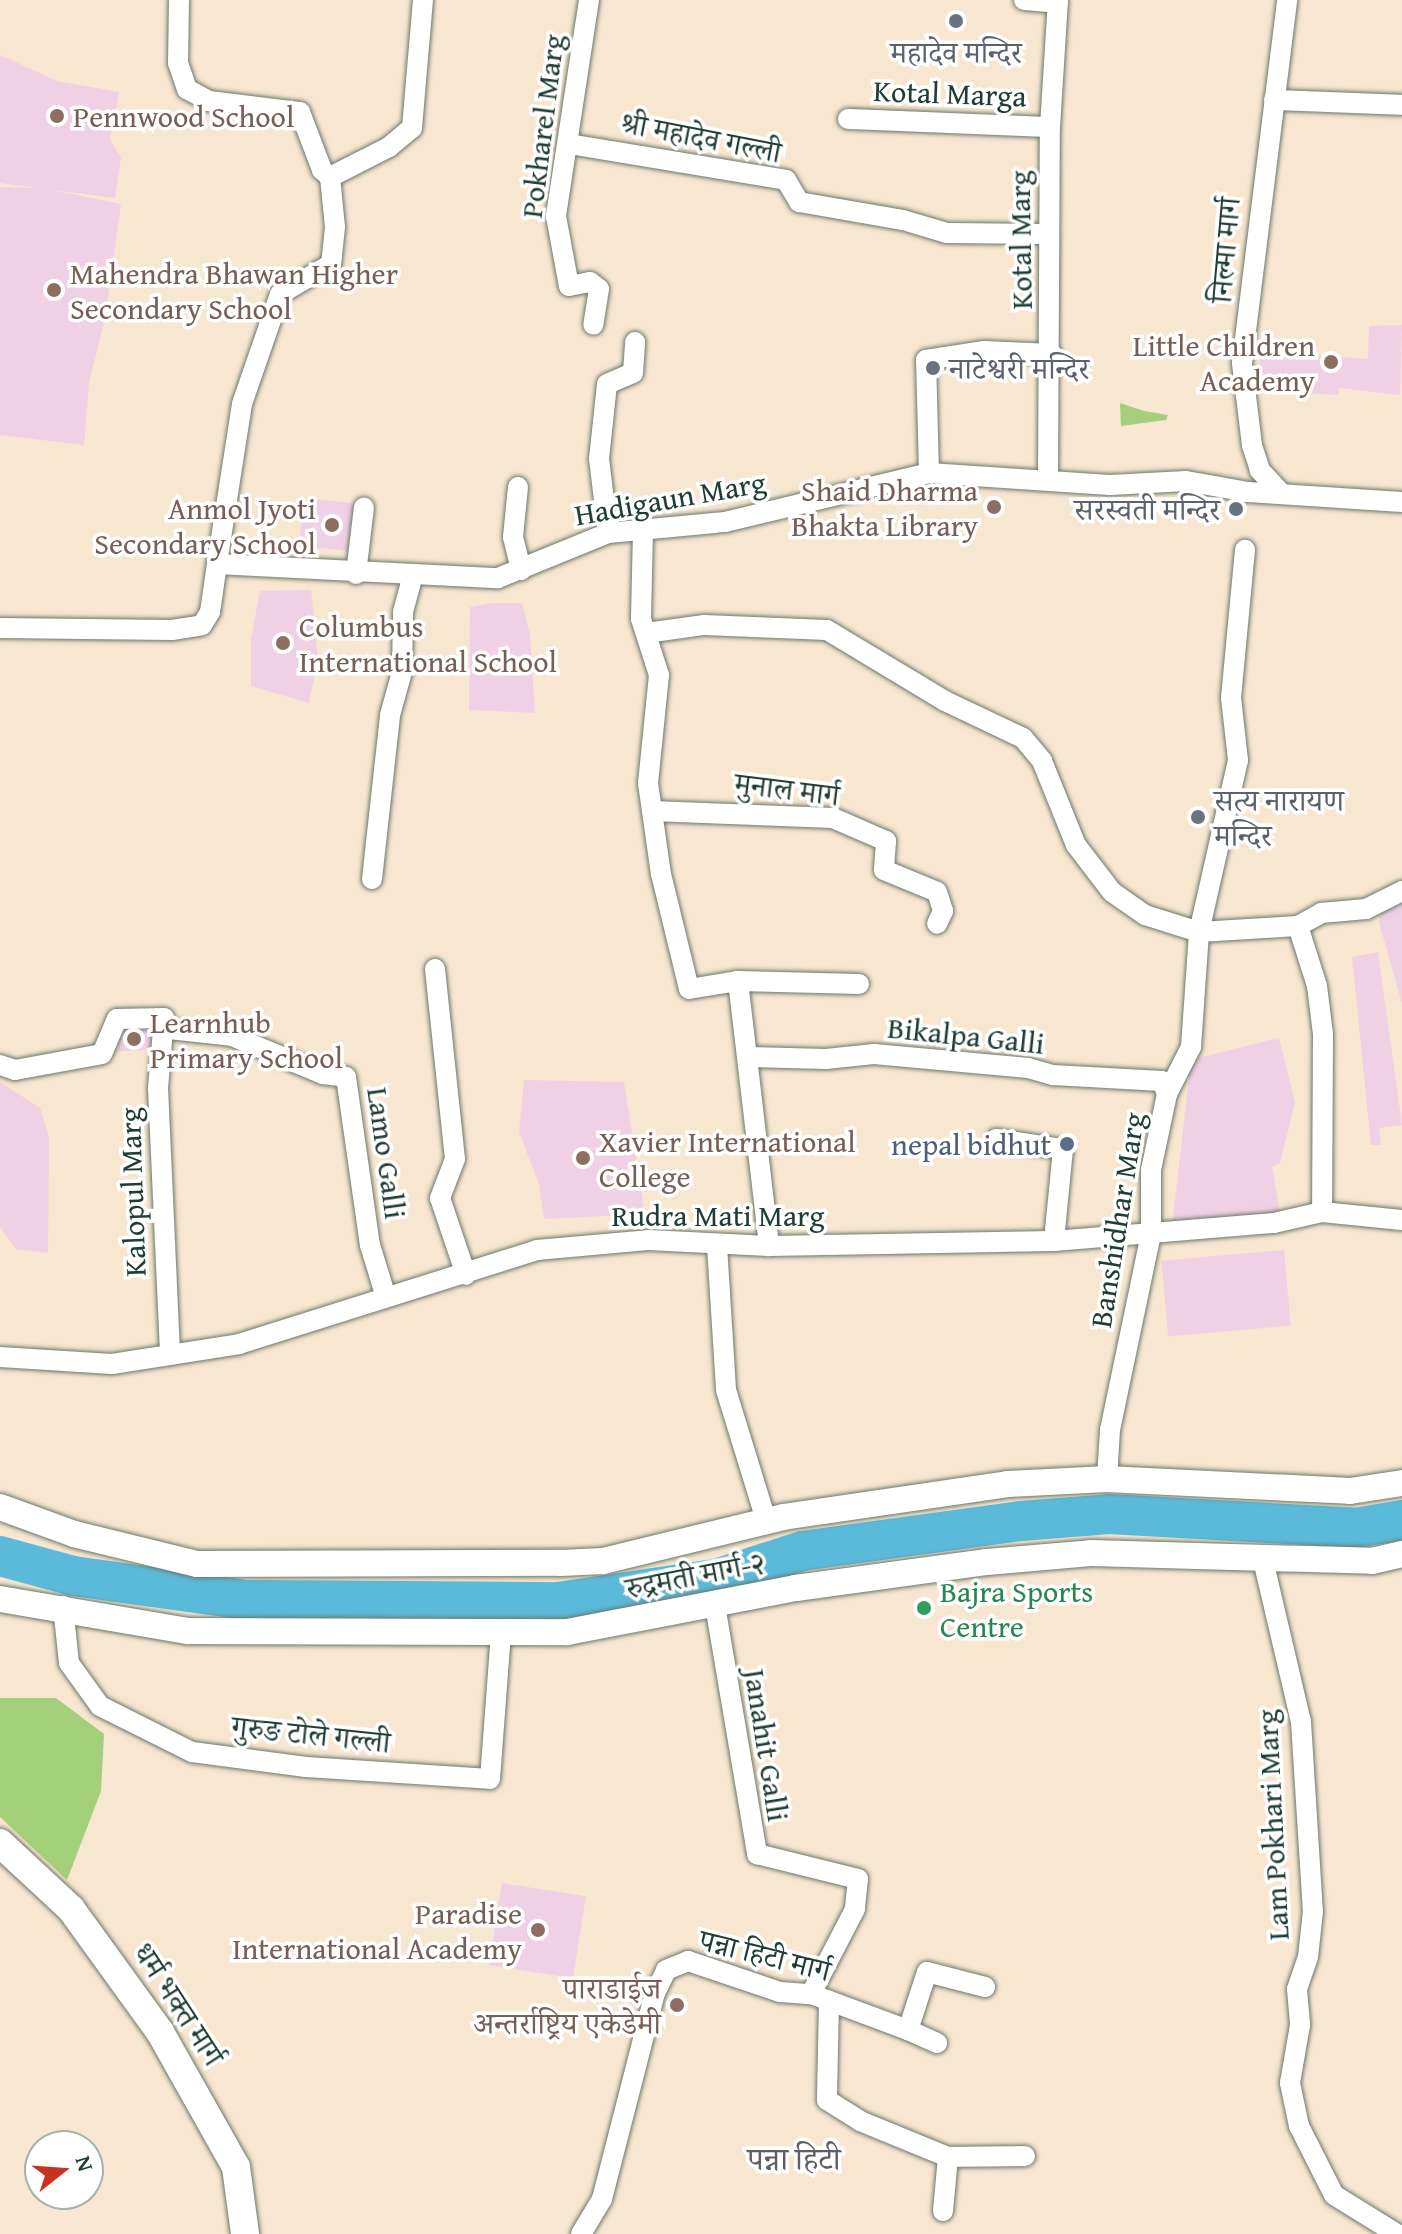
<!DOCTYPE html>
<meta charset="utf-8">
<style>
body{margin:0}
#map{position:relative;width:1402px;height:2234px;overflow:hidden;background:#f7e6d0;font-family:"Gentium Book Plus","Noto Serif Devanagari",serif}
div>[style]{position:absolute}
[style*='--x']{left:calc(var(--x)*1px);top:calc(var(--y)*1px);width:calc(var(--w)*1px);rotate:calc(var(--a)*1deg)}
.built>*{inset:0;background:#f0d0e5;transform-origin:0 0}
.green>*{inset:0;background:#a4d07c}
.river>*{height:40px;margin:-20px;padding:0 20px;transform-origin:20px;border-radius:20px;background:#5bbada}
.roads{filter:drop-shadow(0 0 2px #6b786b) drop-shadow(0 0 2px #6b786b)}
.minor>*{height:20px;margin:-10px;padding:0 10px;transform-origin:10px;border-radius:10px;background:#fff}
.tertiary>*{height:26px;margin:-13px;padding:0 13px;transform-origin:13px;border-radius:13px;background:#fff}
.secondary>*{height:28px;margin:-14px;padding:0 14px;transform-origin:14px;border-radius:14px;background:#fff}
.dots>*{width:22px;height:22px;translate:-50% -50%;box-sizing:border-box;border:4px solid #fff;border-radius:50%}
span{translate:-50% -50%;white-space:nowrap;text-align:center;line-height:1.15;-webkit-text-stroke:7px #fff;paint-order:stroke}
.worship-label{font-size:30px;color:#5b616d}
.left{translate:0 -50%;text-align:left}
.right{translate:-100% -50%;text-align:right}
.street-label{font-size:30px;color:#1f3d34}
.education-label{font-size:30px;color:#785e54}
.service-label{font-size:30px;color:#4e5e75}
.leisure-label{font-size:30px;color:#27864d}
.neighbourhood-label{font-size:32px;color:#5e5e63}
.north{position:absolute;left:24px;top:2130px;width:80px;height:80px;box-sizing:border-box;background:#fff;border:2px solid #a5b1ae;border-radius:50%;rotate:73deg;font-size:22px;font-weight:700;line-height:32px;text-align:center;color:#1f3d34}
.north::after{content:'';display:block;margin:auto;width:28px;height:36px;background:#c8321e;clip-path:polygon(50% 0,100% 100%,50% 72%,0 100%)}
</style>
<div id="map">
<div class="built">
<i style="clip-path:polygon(0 55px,57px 81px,119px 92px,110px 139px,121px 158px,115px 198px,52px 190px,121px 204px,105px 319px,89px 383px,84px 445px,0 435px,0 187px,37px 188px,0 183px)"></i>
<i style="clip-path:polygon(1402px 325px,1400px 395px,1340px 388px,1338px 395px,1257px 390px,1261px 352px,1368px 359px,1369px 326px)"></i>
<i style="left:304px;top:498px;width:63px;height:48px;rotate:6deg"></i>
<i style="clip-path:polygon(311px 590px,318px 657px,309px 703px,251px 686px,251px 639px,260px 591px)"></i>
<i style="clip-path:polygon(492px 603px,522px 603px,530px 635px,535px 713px,469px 710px,470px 607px)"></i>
<i style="clip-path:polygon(1402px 893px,1402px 1003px,1379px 922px,1384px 901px)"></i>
<i style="clip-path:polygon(1378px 952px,1402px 1125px,1379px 1128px,1381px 1145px,1371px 1145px,1352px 957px)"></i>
<i style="left:151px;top:1026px;width:24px;height:34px;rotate:88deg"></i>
<i style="clip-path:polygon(1279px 1038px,1295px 1103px,1280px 1163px,1272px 1167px,1281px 1218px,1172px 1227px,1191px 1060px)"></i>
<i style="clip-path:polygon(524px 1080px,624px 1082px,645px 1214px,544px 1219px,539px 1184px,519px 1132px)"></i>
<i style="clip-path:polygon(0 1082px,40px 1108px,49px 1137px,48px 1253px,16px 1249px,0 1227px)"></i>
<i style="left:1284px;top:1250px;width:76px;height:123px;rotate:85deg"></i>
<i style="left:502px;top:1883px;width:85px;height:83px;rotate:9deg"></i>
</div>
<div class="green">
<i style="clip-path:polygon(1120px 403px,1144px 411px,1168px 415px,1166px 420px,1121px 426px)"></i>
<i style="clip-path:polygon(0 1698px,56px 1698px,104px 1734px,101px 1791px,67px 1880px,0 1817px)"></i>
</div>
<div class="river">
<i style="--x:0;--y:1556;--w:76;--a:15.3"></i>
<i style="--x:73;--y:1576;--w:175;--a:7.9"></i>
<i style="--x:246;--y:1600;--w:312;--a:0.4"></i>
<i style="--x:558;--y:1602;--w:160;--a:-8.3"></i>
<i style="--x:716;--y:1579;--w:90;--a:-18"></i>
<i style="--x:802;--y:1551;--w:221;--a:-7.8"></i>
<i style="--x:1021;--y:1521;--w:88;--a:-4.5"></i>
<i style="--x:1109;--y:1514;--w:247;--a:3.2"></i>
<i style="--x:1356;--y:1528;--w:47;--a:-9.9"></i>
</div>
<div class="roads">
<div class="minor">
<i style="--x:179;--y:0;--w:63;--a:90.9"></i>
<i style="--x:178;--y:63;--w:28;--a:71"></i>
<i style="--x:187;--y:89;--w:25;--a:29"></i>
<i style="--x:209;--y:101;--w:92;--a:6.9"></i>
<i style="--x:300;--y:112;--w:62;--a:69.2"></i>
<i style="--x:322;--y:170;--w:11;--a:41"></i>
<i style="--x:330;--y:177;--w:50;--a:84.3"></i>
<i style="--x:335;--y:227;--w:37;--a:96"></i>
<i style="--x:331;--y:264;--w:59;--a:149.5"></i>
<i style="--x:280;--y:294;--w:116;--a:109.1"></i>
<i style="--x:242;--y:404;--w:162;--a:98.9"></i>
<i style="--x:589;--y:0;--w:219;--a:98.7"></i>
<i style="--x:556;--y:216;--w:71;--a:79.5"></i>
<i style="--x:569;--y:286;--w:21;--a:-11"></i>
<i style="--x:590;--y:282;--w:11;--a:38"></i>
<i style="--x:599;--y:289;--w:36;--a:99"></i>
<i style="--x:1024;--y:0;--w:34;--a:5"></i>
<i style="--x:1274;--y:100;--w:128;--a:2.2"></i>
<i style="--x:848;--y:119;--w:202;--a:2.3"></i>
<i style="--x:569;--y:144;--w:220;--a:9.4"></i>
<i style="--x:786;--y:180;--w:26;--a:59"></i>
<i style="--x:799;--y:202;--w:106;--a:9.8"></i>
<i style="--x:903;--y:220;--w:46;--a:16.5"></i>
<i style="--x:947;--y:233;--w:101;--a:0.6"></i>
<i style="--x:330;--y:177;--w:66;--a:-27"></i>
<i style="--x:389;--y:147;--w:30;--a:-40"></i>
<i style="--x:412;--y:128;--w:128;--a:-85.1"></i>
<i style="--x:929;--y:473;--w:113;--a:-91.5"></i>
<i style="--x:926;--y:360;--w:59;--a:-8.8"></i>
<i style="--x:984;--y:351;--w:68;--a:2.5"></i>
<i style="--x:1048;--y:480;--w:353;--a:-89.7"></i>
<i style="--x:1050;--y:127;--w:127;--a:-86.4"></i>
<i style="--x:518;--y:487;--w:50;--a:95.7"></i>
<i style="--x:513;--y:537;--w:34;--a:76"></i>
<i style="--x:1282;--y:494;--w:33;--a:-133"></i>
<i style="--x:1260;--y:470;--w:26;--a:-108"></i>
<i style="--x:1252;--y:445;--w:83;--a:-97"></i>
<i style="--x:1242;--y:363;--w:366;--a:-82.9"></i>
<i style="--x:643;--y:530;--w:89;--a:91.3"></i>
<i style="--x:641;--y:619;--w:59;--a:72.2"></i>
<i style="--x:659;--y:675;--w:109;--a:95.8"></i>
<i style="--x:648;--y:783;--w:92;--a:81.9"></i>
<i style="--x:661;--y:874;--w:118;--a:76.3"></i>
<i style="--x:689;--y:989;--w:50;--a:-9.3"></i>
<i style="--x:738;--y:981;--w:267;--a:83.3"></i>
<i style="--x:608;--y:533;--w:75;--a:-96.9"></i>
<i style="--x:599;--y:459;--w:75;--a:-83.9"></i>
<i style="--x:607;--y:384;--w:28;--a:-23"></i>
<i style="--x:633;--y:373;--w:31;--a:-86"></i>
<i style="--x:356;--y:574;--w:67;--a:-83.2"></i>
<i style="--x:0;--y:628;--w:172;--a:0.7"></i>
<i style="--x:172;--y:630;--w:30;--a:-9"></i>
<i style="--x:202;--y:625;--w:15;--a:-58"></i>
<i style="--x:210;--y:612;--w:49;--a:-81.7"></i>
<i style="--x:217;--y:564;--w:281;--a:2.9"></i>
<i style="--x:498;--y:578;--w:119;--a:-22.2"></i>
<i style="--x:608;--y:533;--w:118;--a:-5.4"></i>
<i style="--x:725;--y:522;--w:210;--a:-13.5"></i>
<i style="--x:929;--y:473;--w:181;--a:3.8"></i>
<i style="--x:1110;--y:485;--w:76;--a:-3"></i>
<i style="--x:1186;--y:481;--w:63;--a:10.1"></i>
<i style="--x:1248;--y:492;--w:154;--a:3.7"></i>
<i style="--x:646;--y:633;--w:59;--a:-7.9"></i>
<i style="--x:704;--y:625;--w:123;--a:2.3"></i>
<i style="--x:827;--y:630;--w:138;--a:31"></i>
<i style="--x:945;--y:701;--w:86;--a:25.4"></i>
<i style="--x:1023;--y:738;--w:30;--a:50"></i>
<i style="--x:1042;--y:761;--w:91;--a:68"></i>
<i style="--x:1076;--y:845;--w:59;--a:52.5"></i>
<i style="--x:1112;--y:892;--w:40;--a:34.9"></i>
<i style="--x:1145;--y:915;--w:57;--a:17.5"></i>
<i style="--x:1199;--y:932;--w:99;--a:-3.5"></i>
<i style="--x:1298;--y:926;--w:26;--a:-29"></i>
<i style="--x:1321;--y:913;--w:45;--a:-5.1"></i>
<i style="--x:1366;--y:909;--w:40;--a:-26.6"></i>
<i style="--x:652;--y:811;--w:181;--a:2.2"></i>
<i style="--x:833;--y:818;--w:58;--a:23.5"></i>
<i style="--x:886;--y:841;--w:29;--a:94"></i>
<i style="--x:884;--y:870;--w:57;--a:22.5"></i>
<i style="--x:937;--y:892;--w:20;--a:72"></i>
<i style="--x:943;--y:911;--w:14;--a:115"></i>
<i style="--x:372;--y:879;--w:165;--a:-83.7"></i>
<i style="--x:390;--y:715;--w:45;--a:-74.4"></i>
<i style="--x:402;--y:672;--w:60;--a:-89"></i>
<i style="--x:403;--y:612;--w:35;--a:-75"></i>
<i style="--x:1298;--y:926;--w:63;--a:72.4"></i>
<i style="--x:1317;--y:986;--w:48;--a:82.9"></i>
<i style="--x:1323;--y:1034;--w:178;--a:90.3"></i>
<i style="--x:435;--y:969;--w:191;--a:84"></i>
<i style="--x:455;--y:1159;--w:42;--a:111"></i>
<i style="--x:440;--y:1198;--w:81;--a:71.3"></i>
<i style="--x:738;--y:981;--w:121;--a:1.4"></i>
<i style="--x:160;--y:1028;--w:72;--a:6.3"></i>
<i style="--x:232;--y:1036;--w:99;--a:22.7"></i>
<i style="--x:323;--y:1074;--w:23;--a:7"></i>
<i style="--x:346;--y:1077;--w:170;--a:81.9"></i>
<i style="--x:370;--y:1245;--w:51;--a:73"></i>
<i style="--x:749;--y:1057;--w:77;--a:1.5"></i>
<i style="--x:826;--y:1059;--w:48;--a:-5.9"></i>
<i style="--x:874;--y:1054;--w:155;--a:5.2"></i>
<i style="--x:1028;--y:1068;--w:26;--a:16"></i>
<i style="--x:1053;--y:1075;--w:109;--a:3.2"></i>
<i style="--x:1162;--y:1081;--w:14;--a:69"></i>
<i style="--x:0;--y:1065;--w:16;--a:18"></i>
<i style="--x:15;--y:1070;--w:88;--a:-10.4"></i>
<i style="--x:102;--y:1054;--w:38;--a:-67"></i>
<i style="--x:117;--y:1019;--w:47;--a:-1.2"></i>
<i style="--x:164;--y:1018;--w:70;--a:94.9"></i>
<i style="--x:158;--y:1088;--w:267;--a:87.4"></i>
<i style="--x:996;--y:1139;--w:68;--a:8.5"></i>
<i style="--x:1063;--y:1149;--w:92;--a:95.6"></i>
<i style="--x:717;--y:1246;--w:144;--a:86.4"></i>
<i style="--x:726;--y:1390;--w:136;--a:72.9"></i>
<i style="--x:0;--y:1357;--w:112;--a:3.6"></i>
<i style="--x:112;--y:1364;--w:129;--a:-8.9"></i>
<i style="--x:239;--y:1344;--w:312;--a:-17.5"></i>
<i style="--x:537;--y:1250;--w:111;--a:-5.1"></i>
<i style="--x:648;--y:1240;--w:121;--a:2.8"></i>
<i style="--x:769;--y:1246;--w:285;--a:-1"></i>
<i style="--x:1054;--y:1241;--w:221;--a:-4.7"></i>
<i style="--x:1274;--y:1223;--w:49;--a:-12.9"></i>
<i style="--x:1322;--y:1212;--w:80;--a:5.7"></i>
<i style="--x:1107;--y:1479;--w:49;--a:-86.5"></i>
<i style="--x:1110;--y:1430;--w:200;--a:-78.2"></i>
<i style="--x:1151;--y:1234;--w:64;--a:-90"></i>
<i style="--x:1151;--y:1170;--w:78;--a:-78.1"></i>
<i style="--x:1167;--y:1094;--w:53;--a:-62.9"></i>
<i style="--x:1191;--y:1047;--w:115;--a:-86"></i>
<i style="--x:1199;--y:932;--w:176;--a:-77.2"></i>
<i style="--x:1238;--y:760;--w:62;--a:-96.4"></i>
<i style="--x:1231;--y:698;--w:149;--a:-84.6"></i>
<i style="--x:1263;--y:1560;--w:166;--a:76.8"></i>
<i style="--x:1301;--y:1722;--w:189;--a:86.4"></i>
<i style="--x:1313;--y:1911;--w:46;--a:96.2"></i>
<i style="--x:1308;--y:1957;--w:34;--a:109"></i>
<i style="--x:1297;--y:1989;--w:36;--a:85"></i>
<i style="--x:1300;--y:2025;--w:59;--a:99.8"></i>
<i style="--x:1290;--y:2083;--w:44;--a:78.2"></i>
<i style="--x:1299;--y:2126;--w:77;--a:63.1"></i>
<i style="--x:1334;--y:2195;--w:74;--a:31.8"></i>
<i style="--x:715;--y:1605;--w:253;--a:80.4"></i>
<i style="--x:757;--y:1854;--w:104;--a:13.9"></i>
<i style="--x:858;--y:1879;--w:30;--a:96"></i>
<i style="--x:855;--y:1909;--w:96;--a:117.4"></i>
<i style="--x:63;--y:1606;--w:57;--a:84"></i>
<i style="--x:69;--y:1663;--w:53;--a:54.2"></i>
<i style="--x:100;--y:1706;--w:103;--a:26.6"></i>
<i style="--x:192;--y:1752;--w:115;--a:7.5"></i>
<i style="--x:306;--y:1767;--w:184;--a:3.7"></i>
<i style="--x:490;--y:1779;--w:148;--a:-85.7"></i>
<i style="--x:829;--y:2001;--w:99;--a:91.2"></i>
<i style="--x:827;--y:2100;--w:39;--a:32"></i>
<i style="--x:860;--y:2121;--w:95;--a:22.2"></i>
<i style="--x:908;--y:2030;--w:32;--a:24"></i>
<i style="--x:943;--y:2211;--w:54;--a:-84.7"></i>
<i style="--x:948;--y:2157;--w:77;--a:-0.7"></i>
<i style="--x:581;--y:2234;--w:41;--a:-59"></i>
<i style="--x:602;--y:2199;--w:213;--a:-75.6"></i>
<i style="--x:655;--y:1993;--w:25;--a:-64"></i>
<i style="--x:666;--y:1970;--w:24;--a:-22"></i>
<i style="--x:688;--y:1961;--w:97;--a:18.6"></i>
<i style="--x:780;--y:1992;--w:31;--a:4"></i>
<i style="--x:811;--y:1994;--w:103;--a:20.4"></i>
<i style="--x:908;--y:2030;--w:61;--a:-71.9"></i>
<i style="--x:927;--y:1972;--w:60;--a:14.5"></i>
</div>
<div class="tertiary">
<i style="--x:0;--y:1507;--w:79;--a:20"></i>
<i style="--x:74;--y:1534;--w:127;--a:13.7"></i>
<i style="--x:197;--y:1564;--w:364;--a:-0.2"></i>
<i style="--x:561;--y:1563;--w:42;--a:-2.7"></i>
<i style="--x:603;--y:1561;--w:185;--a:-13.7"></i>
<i style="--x:783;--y:1517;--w:227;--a:-8.3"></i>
<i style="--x:1008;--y:1484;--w:99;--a:-2.9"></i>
<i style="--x:1107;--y:1479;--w:243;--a:2.8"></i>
<i style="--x:1350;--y:1491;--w:53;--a:-8.7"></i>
<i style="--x:0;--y:1599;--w:191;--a:9.7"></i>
<i style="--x:188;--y:1631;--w:379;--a:0.2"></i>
<i style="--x:567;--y:1632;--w:233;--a:-10.9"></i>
<i style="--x:796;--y:1588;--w:193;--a:-7.8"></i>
<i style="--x:987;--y:1562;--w:104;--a:-4.9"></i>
<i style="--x:1091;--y:1553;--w:281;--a:1.6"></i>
<i style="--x:1372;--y:1561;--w:31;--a:-13"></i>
</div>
<div class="secondary">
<i style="--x:0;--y:1843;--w:97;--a:42.9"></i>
<i style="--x:71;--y:1909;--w:152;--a:54.1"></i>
<i style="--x:160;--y:2032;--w:155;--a:60.6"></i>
<i style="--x:236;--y:2167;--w:68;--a:82.3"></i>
</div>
</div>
<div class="dots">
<i style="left:956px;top:21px;background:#6b7280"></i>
<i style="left:57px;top:116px;background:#8d6e63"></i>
<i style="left:54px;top:290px;background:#8d6e63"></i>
<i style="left:1331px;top:362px;background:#8d6e63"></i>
<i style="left:933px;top:368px;background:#6b7280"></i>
<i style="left:994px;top:507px;background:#8d6e63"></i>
<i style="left:1236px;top:509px;background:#6b7280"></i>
<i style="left:332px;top:525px;background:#8d6e63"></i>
<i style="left:283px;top:643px;background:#8d6e63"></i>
<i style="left:1198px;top:817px;background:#6b7280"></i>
<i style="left:134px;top:1039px;background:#8d6e63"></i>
<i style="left:1067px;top:1144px;background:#5c6f8a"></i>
<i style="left:583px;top:1158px;background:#8d6e63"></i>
<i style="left:924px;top:1608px;background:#2e9e5b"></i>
<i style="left:538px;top:1930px;background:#8d6e63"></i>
<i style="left:677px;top:2005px;background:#8d6e63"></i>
</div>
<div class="worship-label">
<span style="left:956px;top:52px">महादेव मन्दिर</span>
<span class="left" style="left:949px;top:368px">नाटेश्वरी मन्दिर</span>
<span class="right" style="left:1220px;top:509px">सरस्वती मन्दिर</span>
<span class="left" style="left:1214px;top:817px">सत्य नारायण<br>मन्दिर</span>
</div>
<div class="street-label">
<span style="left:950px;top:93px;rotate:2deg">Kotal Marga</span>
<span style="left:542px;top:126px;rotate:-83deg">Pokharel Marg</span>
<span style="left:701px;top:137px;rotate:11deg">श्री महादेव गल्ली</span>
<span style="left:1020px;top:240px;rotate:-91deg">Kotal Marg</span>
<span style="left:1225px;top:250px;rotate:-85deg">निल्मा मार्ग</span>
<span style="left:670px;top:498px;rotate:-10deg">Hadigaun Marg</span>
<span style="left:787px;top:789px;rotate:7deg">मुनाल मार्ग</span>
<span style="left:966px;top:1035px;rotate:6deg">Bikalpa Galli</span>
<span style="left:387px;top:1153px;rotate:82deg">Lamo Galli</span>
<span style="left:132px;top:1192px;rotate:-92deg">Kalopul Marg</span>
<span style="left:718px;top:1215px">Rudra Mati Marg</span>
<span style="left:1117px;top:1220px;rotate:-81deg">Banshidhar Marg</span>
<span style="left:695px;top:1575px;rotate:-11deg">रुद्रमती मार्ग-२</span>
<span style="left:311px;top:1734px;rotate:6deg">गुरुङ टोले गल्ली</span>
<span style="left:767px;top:1745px;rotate:81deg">Janahit Galli</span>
<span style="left:1272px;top:1825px;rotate:-93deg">Lam Pokhari Marg</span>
<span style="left:765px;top:1955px;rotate:14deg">पन्ना हिटी मार्ग</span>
<span style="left:179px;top:2004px;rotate:57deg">धर्म भक्त मार्ग</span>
</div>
<div class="education-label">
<span class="left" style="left:73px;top:116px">Pennwood School</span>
<span class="left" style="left:70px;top:290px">Mahendra Bhawan Higher<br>Secondary School</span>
<span class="right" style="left:1315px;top:362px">Little Children<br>Academy</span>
<span class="right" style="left:978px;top:507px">Shaid Dharma<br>Bhakta Library</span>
<span class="right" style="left:316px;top:525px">Anmol Jyoti<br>Secondary School</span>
<span class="left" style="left:299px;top:643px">Columbus<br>International School</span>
<span class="left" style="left:150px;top:1039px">Learnhub<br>Primary School</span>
<span class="left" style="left:599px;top:1158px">Xavier International<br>College</span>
<span class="right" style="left:522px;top:1930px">Paradise<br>International Academy</span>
<span class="right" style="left:661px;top:2005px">पाराडाईज<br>अन्तर्राष्ट्रिय एकेडेमी</span>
</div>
<div class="service-label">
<span class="right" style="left:1051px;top:1144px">nepal bidhut</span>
</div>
<div class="leisure-label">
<span class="left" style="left:940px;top:1608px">Bajra Sports<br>Centre</span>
</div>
<div class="neighbourhood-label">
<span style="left:794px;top:2159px">पन्ना हिटी</span>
</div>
<div class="north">N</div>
</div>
